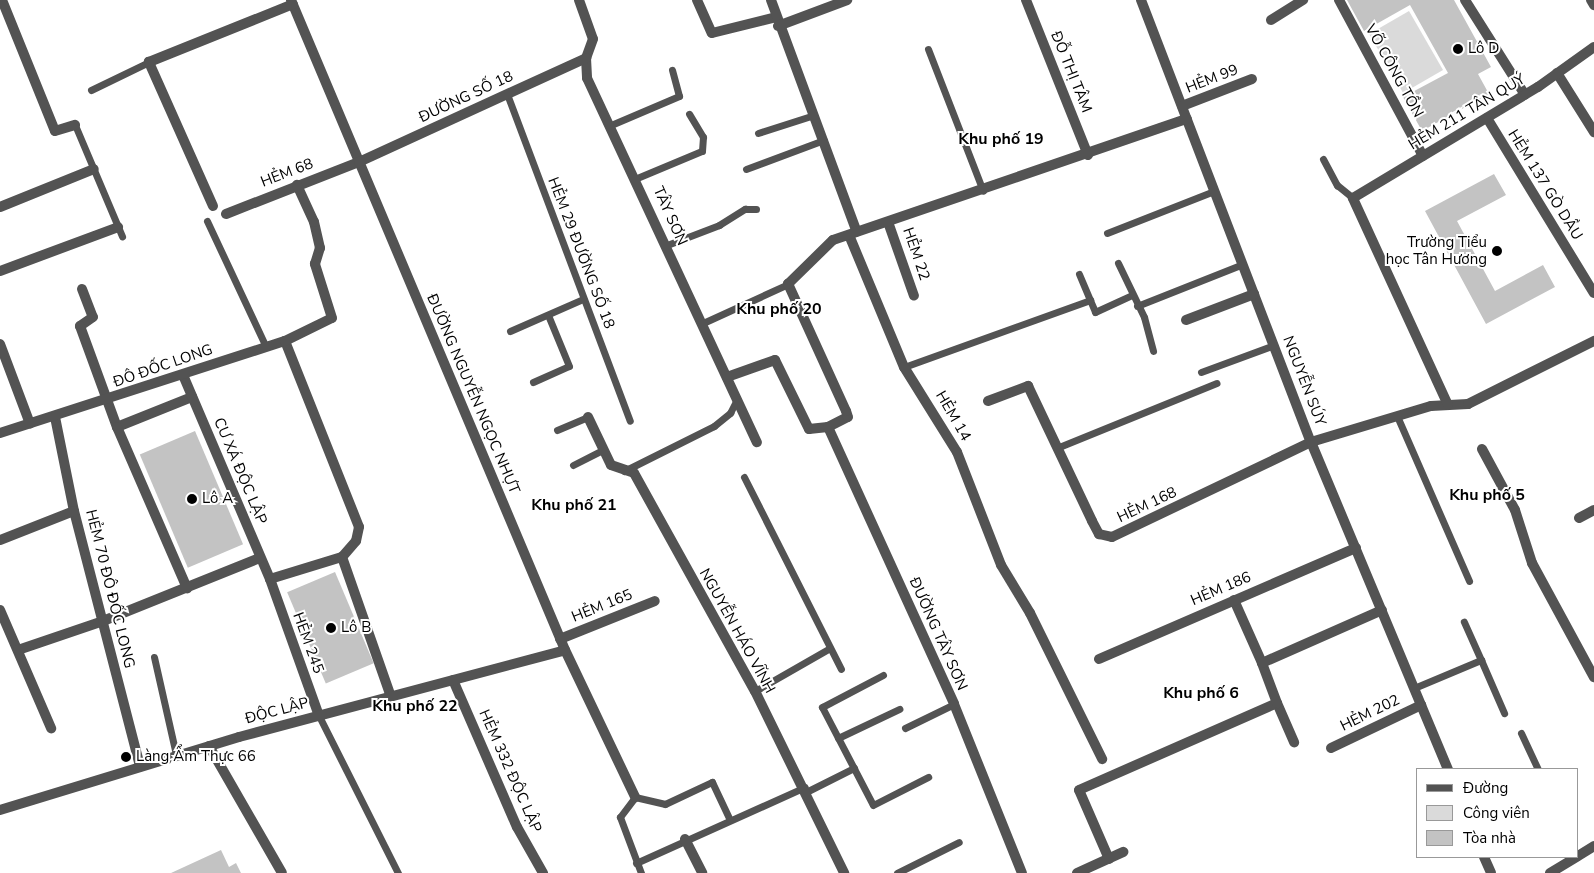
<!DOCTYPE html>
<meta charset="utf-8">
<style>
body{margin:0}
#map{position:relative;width:1594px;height:873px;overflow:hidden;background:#fff;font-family:"Nunito Sans",sans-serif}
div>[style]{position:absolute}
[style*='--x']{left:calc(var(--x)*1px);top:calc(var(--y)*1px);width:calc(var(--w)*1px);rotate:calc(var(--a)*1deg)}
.green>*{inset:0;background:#dadada;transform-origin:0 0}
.building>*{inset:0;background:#c3c3c3;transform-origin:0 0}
.service>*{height:7px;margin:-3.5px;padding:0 3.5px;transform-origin:3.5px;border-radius:3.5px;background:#535353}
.minor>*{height:10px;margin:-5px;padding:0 5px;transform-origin:5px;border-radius:5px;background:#535353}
.tertiary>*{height:10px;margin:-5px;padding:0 5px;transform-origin:5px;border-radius:5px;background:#535353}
.dots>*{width:14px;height:14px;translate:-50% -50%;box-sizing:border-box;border:2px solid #fff;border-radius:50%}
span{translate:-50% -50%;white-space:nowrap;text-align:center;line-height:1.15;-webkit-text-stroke:4px #fff;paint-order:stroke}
.poi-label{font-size:15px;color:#000}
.left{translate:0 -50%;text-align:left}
.right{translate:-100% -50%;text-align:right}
.street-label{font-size:15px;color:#000}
.neighbourhood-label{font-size:16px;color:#000;font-weight:700}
.legend{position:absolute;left:1416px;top:768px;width:162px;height:90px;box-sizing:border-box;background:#fff;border:1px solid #999;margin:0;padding:6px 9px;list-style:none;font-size:15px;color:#000}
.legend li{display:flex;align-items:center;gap:10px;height:25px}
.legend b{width:25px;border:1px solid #999}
</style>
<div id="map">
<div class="green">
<i style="left:1409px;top:11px;width:68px;height:46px;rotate:60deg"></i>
</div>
<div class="building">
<i style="clip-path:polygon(1347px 0,1454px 0,1491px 67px,1478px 74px,1489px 94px,1422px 131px,1403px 97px,1448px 73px,1410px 5px,1364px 31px)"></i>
<i style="clip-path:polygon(1494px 174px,1506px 195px,1457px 221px,1495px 291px,1543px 265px,1555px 287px,1486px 324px,1425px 211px)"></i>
<i style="left:195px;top:431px;width:123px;height:60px;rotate:67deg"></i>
<i style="left:335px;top:572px;width:99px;height:52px;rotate:67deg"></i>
<i style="clip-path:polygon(221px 850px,229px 867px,236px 863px,241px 873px,171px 873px)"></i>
</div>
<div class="service">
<i style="--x:928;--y:49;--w:152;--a:68.8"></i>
<i style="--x:91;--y:90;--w:64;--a:-25.8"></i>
<i style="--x:507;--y:94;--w:349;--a:69.4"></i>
<i style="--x:75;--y:125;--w:121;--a:67.1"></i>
<i style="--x:611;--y:125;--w:74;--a:-23.1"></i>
<i style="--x:679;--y:96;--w:27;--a:-105"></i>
<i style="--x:758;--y:133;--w:59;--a:-17.8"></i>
<i style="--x:1323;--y:159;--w:30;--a:62"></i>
<i style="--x:1337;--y:185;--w:21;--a:39"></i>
<i style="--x:746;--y:169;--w:83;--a:-20.4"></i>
<i style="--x:637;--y:178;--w:70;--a:-22.6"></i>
<i style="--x:702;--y:151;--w:14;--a:-86"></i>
<i style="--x:703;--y:137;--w:27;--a:-121"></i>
<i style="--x:207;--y:221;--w:139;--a:64.9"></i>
<i style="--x:1107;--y:233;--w:115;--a:-21.4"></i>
<i style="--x:667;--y:245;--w:56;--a:-21"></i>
<i style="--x:719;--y:225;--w:31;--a:-32"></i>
<i style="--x:745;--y:209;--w:11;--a:0"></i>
<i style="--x:1118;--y:263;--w:60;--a:64.3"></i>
<i style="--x:1144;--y:317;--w:35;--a:75"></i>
<i style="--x:1079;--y:274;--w:28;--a:67"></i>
<i style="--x:1137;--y:306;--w:114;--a:-21.6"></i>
<i style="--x:703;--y:323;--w:94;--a:-24.6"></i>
<i style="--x:510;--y:331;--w:80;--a:-23.7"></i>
<i style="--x:904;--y:367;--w:198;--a:-19.8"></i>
<i style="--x:1090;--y:300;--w:13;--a:67"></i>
<i style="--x:1095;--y:312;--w:41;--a:-24.7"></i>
<i style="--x:1201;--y:372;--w:78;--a:-20.3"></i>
<i style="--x:533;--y:382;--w:39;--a:-24"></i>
<i style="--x:569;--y:366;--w:55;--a:-112.4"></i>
<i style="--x:1397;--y:416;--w:180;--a:66.4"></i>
<i style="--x:557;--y:430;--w:34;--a:-23"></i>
<i style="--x:1059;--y:447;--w:170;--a:-22.1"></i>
<i style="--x:573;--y:465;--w:34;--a:-27"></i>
<i style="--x:624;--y:471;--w:101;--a:-26.6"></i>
<i style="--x:714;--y:426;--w:21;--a:-39"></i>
<i style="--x:730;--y:413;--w:16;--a:-63"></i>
<i style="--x:744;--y:477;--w:215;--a:63.2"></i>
<i style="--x:154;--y:657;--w:100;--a:77.3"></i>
<i style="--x:1481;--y:660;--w:58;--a:66.5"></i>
<i style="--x:883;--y:675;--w:69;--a:152.3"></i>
<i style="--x:822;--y:707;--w:110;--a:62.5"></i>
<i style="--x:873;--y:805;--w:62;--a:-27"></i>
<i style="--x:1414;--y:688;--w:73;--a:-22.7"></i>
<i style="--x:1481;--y:660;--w:42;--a:-114.1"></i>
<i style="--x:755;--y:691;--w:86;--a:-29.8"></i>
<i style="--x:319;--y:716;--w:176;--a:63.3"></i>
<i style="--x:905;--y:728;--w:55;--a:-26.1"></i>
<i style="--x:1521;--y:733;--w:40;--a:65"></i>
<i style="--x:838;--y:738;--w:68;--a:-25.4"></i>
<i style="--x:804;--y:793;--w:56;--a:-26.6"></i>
<i style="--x:636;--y:863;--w:185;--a:-24.2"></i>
<i style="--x:641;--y:873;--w:60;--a:-110.6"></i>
<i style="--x:620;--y:817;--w:25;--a:-53"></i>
<i style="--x:635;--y:797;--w:31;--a:13"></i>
<i style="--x:665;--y:804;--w:52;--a:-25.1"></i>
<i style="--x:712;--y:782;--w:42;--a:64.7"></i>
<i style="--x:897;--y:873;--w:69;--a:-26.6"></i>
</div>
<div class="minor">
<i style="--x:2;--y:0;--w:141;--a:68"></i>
<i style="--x:55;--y:131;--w:21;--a:-17"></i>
<i style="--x:291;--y:0;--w:705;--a:67.14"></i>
<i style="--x:565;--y:650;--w:163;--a:64.5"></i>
<i style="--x:579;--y:0;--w:41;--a:70.3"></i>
<i style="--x:593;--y:39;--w:20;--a:110"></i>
<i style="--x:586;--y:58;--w:20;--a:87"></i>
<i style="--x:587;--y:78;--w:402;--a:65"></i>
<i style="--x:697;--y:0;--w:36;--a:66"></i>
<i style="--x:712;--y:33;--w:66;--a:-14"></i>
<i style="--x:771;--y:0;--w:247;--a:69.7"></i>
<i style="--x:1026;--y:0;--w:167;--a:68.2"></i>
<i style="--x:1141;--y:0;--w:474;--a:69"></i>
<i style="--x:1311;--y:442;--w:355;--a:67.3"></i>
<i style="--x:1339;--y:0;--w:177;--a:61.7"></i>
<i style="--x:1465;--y:0;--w:112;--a:57.7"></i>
<i style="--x:1591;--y:0;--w:6;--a:59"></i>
<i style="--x:1271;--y:20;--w:38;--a:-32"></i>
<i style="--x:778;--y:26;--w:74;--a:-20.6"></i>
<i style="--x:1557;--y:73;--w:70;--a:57.9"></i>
<i style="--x:1182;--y:106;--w:75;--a:-21.1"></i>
<i style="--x:1487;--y:118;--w:205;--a:58.6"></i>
<i style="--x:213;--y:206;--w:158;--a:-114"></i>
<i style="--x:149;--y:62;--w:155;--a:-21.9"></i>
<i style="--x:0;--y:207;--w:101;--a:-22"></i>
<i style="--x:226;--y:214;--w:143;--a:-21.4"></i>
<i style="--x:359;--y:162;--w:250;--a:-24.6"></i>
<i style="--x:888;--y:222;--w:78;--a:70.6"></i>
<i style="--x:849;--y:235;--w:143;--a:67.4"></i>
<i style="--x:904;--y:367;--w:100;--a:58.1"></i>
<i style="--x:957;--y:452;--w:121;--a:68.7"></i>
<i style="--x:1001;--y:565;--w:56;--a:58.9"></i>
<i style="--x:1030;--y:613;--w:163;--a:63.7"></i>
<i style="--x:0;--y:271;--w:126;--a:-20.4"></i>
<i style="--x:82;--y:289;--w:30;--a:69"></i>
<i style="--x:93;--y:317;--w:16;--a:145"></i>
<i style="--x:80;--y:326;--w:108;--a:69.9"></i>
<i style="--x:117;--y:427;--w:81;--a:-21.8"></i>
<i style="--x:1186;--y:320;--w:73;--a:-20.9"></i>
<i style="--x:285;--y:341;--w:200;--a:68.3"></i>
<i style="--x:359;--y:527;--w:14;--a:102"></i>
<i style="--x:356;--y:541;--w:21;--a:131"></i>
<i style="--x:0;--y:344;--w:85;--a:69.4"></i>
<i style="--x:183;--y:375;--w:222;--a:66.9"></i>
<i style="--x:270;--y:579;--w:145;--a:70.3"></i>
<i style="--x:727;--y:377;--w:51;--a:-19.5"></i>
<i style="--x:775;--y:360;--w:77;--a:63.8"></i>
<i style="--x:809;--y:429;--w:19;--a:-6"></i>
<i style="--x:828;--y:427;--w:304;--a:65.5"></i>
<i style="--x:954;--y:704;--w:182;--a:68.1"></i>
<i style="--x:988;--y:401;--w:43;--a:-20.6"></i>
<i style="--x:1028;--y:386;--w:149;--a:64.6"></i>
<i style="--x:1092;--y:521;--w:15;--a:62"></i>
<i style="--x:1099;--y:534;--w:13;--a:13"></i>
<i style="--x:1112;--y:537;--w:221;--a:-25.5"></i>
<i style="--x:1311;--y:442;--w:125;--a:-16.7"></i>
<i style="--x:1431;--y:406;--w:37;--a:-3"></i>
<i style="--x:1468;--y:404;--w:141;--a:-26.6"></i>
<i style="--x:1448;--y:405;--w:228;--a:-114.7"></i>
<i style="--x:1353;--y:198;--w:216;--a:-31"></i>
<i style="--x:1538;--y:87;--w:69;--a:-35.5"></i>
<i style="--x:55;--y:417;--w:96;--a:78.6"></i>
<i style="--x:74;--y:511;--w:264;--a:75.5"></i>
<i style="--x:588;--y:417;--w:53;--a:64.4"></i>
<i style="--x:611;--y:465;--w:24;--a:19"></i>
<i style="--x:634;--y:473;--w:249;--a:61"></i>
<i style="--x:755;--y:691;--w:203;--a:63.9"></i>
<i style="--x:117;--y:427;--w:176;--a:66.5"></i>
<i style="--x:828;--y:427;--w:22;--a:-27"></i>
<i style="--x:848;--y:417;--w:6;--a:-108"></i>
<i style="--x:846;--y:411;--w:140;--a:-114.5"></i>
<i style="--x:788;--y:284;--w:63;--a:-44.4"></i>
<i style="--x:833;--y:240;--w:374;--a:-18.9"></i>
<i style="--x:0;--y:433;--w:299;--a:-17.9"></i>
<i style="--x:285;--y:341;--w:52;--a:-26.1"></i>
<i style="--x:332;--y:318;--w:57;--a:-107.5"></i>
<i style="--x:315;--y:264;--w:17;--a:-73"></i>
<i style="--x:320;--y:248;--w:27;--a:-103"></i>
<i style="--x:314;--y:222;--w:41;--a:-114.7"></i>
<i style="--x:1482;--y:449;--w:69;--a:61.6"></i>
<i style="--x:1515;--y:510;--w:56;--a:72.2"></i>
<i style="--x:1532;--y:563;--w:130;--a:61.5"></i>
<i style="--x:1579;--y:518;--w:17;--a:-28"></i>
<i style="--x:0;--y:540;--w:79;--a:-21.4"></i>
<i style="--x:270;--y:579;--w:75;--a:-17"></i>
<i style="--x:342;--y:557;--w:148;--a:70.7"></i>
<i style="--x:1234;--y:600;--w:69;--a:66"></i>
<i style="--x:0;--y:610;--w:129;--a:66.6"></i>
<i style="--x:560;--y:639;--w:102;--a:-21.8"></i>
<i style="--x:18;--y:650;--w:90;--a:-18.8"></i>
<i style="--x:103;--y:621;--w:169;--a:-21.9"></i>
<i style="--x:1099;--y:659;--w:280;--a:-23.4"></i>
<i style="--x:453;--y:680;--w:160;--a:66.5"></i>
<i style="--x:517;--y:827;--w:53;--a:60.5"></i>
<i style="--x:1277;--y:703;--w:43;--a:66.4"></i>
<i style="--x:209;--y:746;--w:146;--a:60.1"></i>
<i style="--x:1331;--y:748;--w:100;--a:-25.5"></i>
<i style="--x:685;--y:839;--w:38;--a:63"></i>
<i style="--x:1484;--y:857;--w:17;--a:66"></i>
<i style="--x:1109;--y:859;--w:75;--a:-113.5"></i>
<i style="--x:1079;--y:790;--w:216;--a:-23.7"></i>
<i style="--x:1277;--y:703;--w:43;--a:-110.6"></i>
<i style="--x:1262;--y:663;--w:131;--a:-23.8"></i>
<i style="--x:1077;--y:873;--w:51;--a:-24.5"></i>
</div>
<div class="tertiary">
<i style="--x:0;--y:810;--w:250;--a:-17"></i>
<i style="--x:239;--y:737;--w:337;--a:-14.9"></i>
<i style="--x:1578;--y:856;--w:19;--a:-32"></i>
<i style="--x:1550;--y:873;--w:31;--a:-31"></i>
</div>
<div class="dots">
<i style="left:1458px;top:49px;background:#000"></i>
<i style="left:1497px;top:251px;background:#000"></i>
<i style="left:192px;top:499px;background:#000"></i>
<i style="left:331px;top:628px;background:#000"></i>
<i style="left:126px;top:757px;background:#000"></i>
</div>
<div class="poi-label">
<span class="left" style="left:1468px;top:49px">Lô D</span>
<span class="right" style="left:1487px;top:251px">Trường Tiểu<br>học Tân Hương</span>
<span class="left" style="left:202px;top:499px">Lô A</span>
<span class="left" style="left:341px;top:628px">Lô B</span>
<span class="left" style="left:136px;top:757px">Làng Ẩm Thực 66</span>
</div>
<div class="street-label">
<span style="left:1394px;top:71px;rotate:61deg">VÕ CÔNG TỒN</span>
<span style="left:1071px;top:72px;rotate:68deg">ĐỖ THỊ TÂM</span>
<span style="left:1212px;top:79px;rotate:-21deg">HẺM 99</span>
<span style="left:466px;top:97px;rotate:-25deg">ĐƯỜNG SỐ 18</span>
<span style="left:1467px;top:112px;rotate:-31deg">HẺM 211 TÂN QUÝ</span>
<span style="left:287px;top:173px;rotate:-21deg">HẺM 68</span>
<span style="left:1545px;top:185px;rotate:58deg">HẺM 137 GÒ DẦU</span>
<span style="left:670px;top:216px;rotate:66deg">TÂY SƠN</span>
<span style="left:581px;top:253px;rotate:69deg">HẺM 29 ĐƯỜNG SỐ 18</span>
<span style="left:916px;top:254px;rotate:71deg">HẺM 22</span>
<span style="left:163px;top:366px;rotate:-19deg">ĐÔ ĐỐC LONG</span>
<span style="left:1304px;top:381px;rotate:69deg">NGUYỄN SÚY</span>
<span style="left:473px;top:394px;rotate:67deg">ĐƯỜNG NGUYỄN NGỌC NHỰT</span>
<span style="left:953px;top:416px;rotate:60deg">HẺM 14</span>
<span style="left:240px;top:471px;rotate:67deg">CƯ XÁ ĐỘC LẬP</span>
<span style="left:1147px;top:505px;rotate:-25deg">HẺM 168</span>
<span style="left:110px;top:589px;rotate:76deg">HẺM 70 ĐÔ ĐỐC LONG</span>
<span style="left:1221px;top:589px;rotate:-23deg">HẺM 186</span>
<span style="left:602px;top:606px;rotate:-22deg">HẺM 165</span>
<span style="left:737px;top:631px;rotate:61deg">NGUYỄN HÁO VĨNH</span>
<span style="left:938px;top:634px;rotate:66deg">ĐƯỜNG TÂY SƠN</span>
<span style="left:308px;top:643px;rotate:70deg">HẺM 245</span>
<span style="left:277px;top:711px;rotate:-15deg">ĐỘC LẬP</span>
<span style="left:1370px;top:713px;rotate:-26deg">HẺM 202</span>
<span style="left:510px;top:771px;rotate:66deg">HẺM 332 ĐỘC LẬP</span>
</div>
<div class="neighbourhood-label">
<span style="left:1001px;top:139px">Khu phố 19</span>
<span style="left:779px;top:309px">Khu phố 20</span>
<span style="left:1487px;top:495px">Khu phố 5</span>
<span style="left:574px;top:505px">Khu phố 21</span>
<span style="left:1201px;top:693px">Khu phố 6</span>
<span style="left:415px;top:706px">Khu phố 22</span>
</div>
<ul class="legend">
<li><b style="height:6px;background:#535353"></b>Đường</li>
<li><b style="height:14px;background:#dadada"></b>Công viên</li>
<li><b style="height:14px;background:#c3c3c3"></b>Tòa nhà</li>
</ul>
</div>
